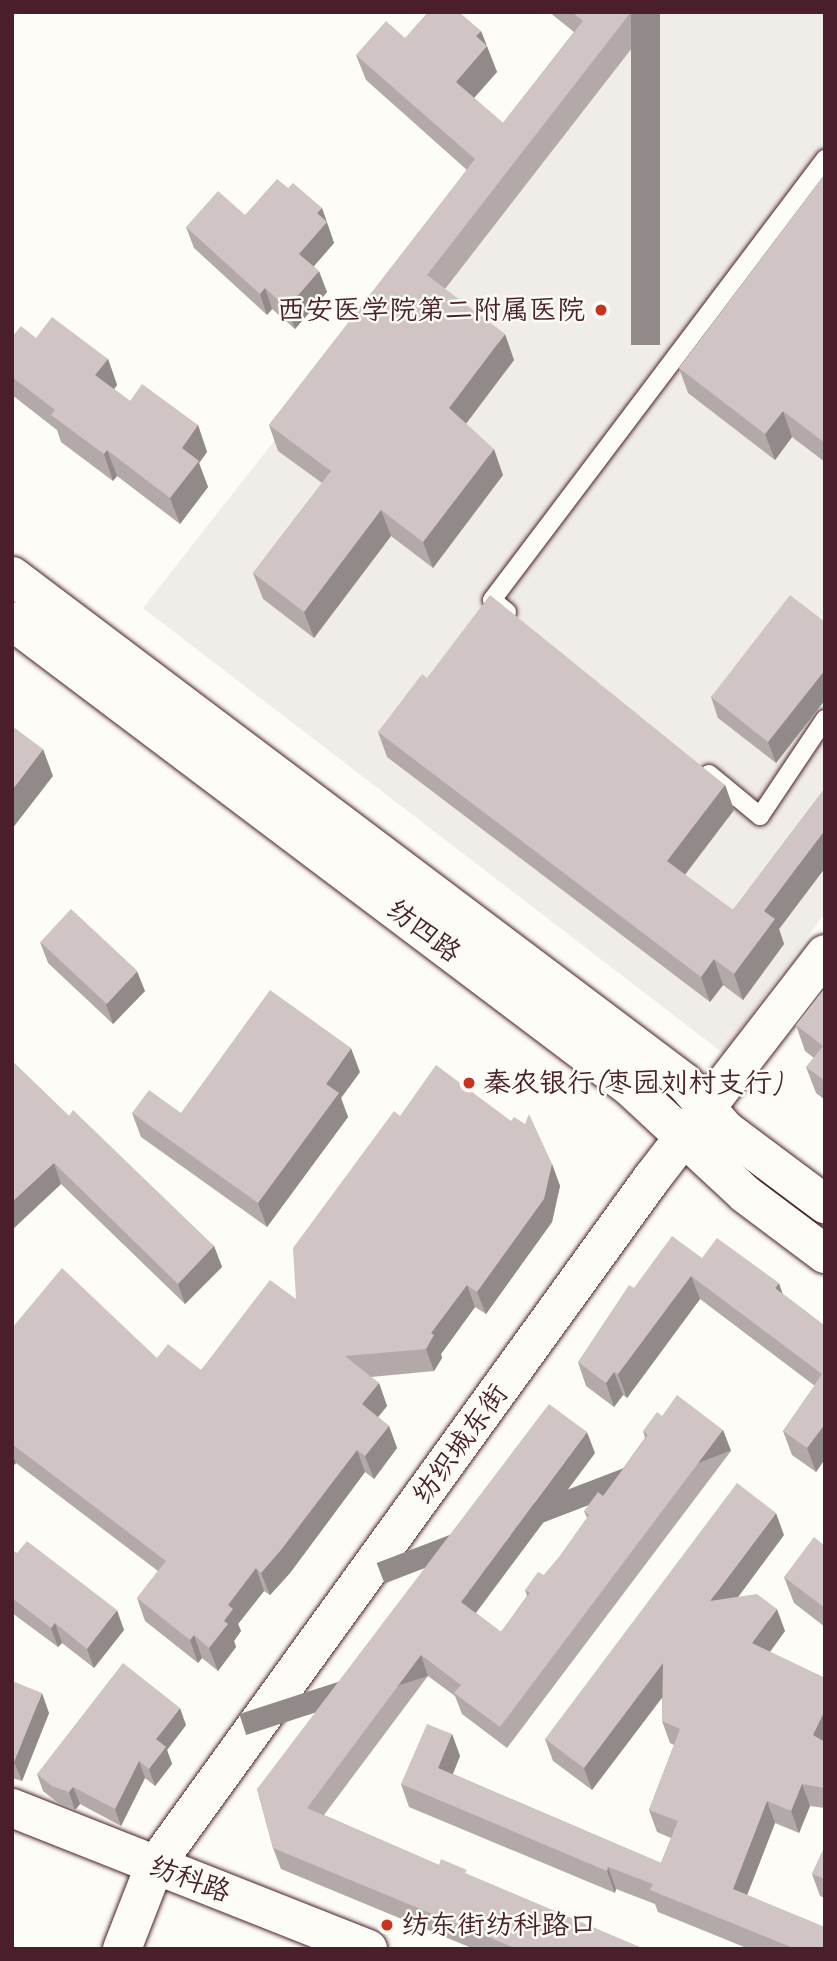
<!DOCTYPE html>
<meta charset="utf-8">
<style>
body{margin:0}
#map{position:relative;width:837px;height:1961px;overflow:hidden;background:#fdfcf7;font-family:Caveat,"LXGW WenKai TC",sans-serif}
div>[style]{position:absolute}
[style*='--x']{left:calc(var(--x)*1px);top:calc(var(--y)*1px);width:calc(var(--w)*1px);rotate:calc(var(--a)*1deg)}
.built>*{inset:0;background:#f0ece8}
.roads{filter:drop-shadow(0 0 2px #4a1f2b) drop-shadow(0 0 2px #4a1f2b)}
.service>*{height:18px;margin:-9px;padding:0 9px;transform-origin:9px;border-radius:9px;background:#fdfcf7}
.tertiary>*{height:38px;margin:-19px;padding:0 19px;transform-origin:19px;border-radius:19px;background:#fdfcf7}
.wall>*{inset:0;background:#b3a9a9}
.shaded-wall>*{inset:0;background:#928a89;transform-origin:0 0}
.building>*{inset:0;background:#d0c5c4;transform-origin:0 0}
.dots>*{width:19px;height:19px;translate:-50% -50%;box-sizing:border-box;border:4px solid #fdfcf7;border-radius:50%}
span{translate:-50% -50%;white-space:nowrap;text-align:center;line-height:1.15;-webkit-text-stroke:5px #fdfcf7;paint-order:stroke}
.poi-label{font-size:28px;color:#4a1f2b}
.right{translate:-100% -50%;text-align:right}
.left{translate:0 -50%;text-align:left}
.street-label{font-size:28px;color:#4a1f2b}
.frame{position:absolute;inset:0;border:14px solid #4a1f2b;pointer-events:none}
</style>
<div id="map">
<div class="built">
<i style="clip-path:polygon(611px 12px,825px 12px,825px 913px,723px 1053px,143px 608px)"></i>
</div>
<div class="roads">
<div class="service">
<i style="--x:507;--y:612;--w:19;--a:-141"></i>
<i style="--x:492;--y:600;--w:553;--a:-52.94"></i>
<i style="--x:709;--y:774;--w:66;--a:39.5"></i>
<i style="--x:760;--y:816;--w:117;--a:-56.2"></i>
</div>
<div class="tertiary">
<i style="--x:12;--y:576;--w:841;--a:36.98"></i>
<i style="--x:684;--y:1082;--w:64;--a:48.8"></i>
<i style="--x:726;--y:1130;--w:124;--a:36.8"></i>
<i style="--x:12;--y:621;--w:774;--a:37.02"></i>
<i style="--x:630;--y:1087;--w:157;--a:42.9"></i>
<i style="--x:745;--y:1194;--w:100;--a:36.9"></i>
<i style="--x:12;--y:1808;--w:383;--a:21.6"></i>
<i style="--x:122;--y:1949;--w:88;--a:-68.7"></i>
<i style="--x:154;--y:1867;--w:850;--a:-54.14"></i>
<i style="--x:652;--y:1178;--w:283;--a:-52.3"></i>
</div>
</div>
<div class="wall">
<i style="clip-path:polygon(549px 12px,660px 12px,445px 289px,514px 360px,466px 424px,503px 475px,433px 568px,391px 536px,314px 638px,263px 599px,253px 573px,322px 483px,278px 451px,269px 425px,467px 170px,366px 80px,356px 55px,405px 38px,481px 31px,497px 72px,474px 98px,503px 123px,574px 32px)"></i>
<i style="clip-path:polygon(825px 174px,825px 462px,792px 437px,775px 460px,688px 393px,679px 368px)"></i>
<i style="clip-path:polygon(288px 188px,322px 208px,334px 243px,314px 266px,327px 292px,295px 329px,272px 309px,267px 315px,194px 248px,186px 227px,245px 215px)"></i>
<i style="clip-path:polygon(12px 337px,108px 359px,117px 385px,114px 389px,130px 401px,198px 425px,207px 452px,199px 463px,208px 487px,180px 524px,117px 476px,113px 481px,61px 442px,57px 430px,12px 395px)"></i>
<i style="clip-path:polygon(825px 622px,825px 700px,776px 763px,718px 718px,711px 697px)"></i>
<i style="clip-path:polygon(427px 678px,725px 785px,734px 810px,685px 875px,733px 910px,825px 788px,825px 868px,779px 929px,784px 944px,743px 1000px,723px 985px,710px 1002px,387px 757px,378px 732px)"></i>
<i style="clip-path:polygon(40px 942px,145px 991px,113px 1024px,48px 963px)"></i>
<i style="clip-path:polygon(825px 988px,825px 1100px,816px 1093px,806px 1067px,814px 1058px,805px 1051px,796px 1025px)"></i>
<i style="clip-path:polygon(12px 1061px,69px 1116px,214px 1246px,222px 1267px,185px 1304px,61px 1184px,14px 1228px,12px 1226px)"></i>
<i style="clip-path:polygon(360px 1072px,341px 1098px,348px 1117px,267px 1227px,141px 1137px,132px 1113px,181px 1113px)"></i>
<i style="clip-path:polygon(400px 1116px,552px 1164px,560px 1186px,552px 1222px,486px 1314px,475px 1307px,441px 1354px,442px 1358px,434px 1371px,371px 1377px,379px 1383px,387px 1406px,378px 1417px,389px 1426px,397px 1448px,374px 1479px,365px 1472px,290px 1573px,270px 1595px,264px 1591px,238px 1624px,241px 1631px,234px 1641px,236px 1647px,218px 1671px,202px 1658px,198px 1663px,145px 1621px,137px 1598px,158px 1571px,16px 1463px,12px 1467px,12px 1328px,157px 1358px,201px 1370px,296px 1299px)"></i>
<i style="clip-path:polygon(702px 1258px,783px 1294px,825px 1326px,825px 1459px,816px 1472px,792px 1455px,783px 1431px,815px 1386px,700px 1299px,627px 1398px,623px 1395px,614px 1407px,586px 1386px,578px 1362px,634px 1288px)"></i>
<i style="clip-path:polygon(662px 1416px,723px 1430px,731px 1451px,507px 1748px,462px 1714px,455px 1696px,428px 1676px,324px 1815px,439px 1865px,469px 1875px,644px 1949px,474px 1949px,281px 1869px,273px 1848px,257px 1789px,595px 1453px,476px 1613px,501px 1632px,527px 1596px,525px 1590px,544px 1575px,560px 1556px,587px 1518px,584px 1511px,603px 1496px,645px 1438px,643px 1431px)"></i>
<i style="clip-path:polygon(784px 1535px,738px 1597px,785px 1631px,770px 1652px,825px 1678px,825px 1808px,810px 1806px,799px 1833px,775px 1823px,747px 1895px,825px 1949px,749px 1949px,658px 1912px,655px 1904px,616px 1889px,615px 1893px,409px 1807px,401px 1784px,452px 1734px,460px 1756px,453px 1774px,661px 1863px,671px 1838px,657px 1832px,649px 1810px,674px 1745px,670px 1743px,662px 1721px,662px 1697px,592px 1790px,553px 1761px,545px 1739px)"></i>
<i style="clip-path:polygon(825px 1546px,825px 1627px,794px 1603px,784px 1577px)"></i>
<i style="clip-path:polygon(12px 1550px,124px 1630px,94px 1668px,62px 1643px,58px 1647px,12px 1613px)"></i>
<i style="clip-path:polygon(12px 1681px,49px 1713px,22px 1781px,12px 1778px)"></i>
<i style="clip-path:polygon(186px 1725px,167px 1750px,172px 1764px,155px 1786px,145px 1778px,121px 1826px,80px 1804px,75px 1810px,58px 1803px,43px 1791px,37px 1774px)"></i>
<i style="clip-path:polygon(825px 1846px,825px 1898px,820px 1896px,812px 1874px)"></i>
</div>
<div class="shaded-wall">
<i style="left:631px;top:12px;width:29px;height:333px"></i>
<i style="clip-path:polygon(481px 31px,497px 72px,465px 108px,456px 82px,476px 36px)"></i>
<i style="clip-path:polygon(322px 208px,334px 243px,307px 274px,299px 254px,317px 213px)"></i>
<i style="clip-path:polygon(319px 271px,327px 292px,295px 329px,287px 308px)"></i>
<i style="clip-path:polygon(265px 288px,272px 309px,267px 315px,260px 294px)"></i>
<i style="clip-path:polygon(505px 334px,514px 360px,458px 434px,449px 408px)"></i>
<i style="clip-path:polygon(108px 359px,117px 385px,105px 402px,95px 375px)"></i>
<i style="clip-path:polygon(783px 411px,792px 437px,775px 460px,765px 434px)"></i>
<i style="clip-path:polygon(198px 425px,207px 452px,199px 463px,208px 487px,180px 524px,170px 498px,182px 448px)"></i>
<i style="clip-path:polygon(494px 449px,503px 475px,433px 568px,423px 542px)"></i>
<i style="clip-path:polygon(107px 450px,117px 476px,113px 481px,104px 454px)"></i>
<i style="clip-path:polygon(381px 510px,391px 536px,314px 638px,304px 612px)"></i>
<i style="clip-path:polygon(825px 670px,825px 700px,776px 763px,768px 742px)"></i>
<i style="clip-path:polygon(43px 749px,53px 776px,12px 829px,12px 790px)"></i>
<i style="clip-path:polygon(725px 785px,734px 810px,676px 886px,667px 861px)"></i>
<i style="clip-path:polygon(825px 830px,825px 868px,779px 929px,784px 944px,743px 1000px,734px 974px,764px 911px)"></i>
<i style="clip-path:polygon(714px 959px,723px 985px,710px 1002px,701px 977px)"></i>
<i style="clip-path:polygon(137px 971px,145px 991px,113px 1024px,106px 1004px)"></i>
<i style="clip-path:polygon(351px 1048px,360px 1072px,341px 1098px,348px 1117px,267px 1227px,258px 1203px,326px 1084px)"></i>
<i style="clip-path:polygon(54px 1163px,61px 1184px,14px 1228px,12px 1223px,12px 1202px)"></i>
<i style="clip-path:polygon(552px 1164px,560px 1186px,552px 1222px,486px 1314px,477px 1292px)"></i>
<i style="clip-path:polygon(214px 1246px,222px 1267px,185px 1304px,178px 1284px)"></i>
<i style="clip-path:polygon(691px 1276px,700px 1299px,627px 1398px,618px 1374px)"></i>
<i style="clip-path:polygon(779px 1283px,787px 1307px,775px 1288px)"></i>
<i style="clip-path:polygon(467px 1285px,475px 1307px,441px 1354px,442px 1358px,434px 1371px,426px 1349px,431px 1333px)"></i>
<i style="clip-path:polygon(614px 1372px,623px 1395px,614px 1407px,606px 1383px)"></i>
<i style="clip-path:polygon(379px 1383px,387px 1406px,370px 1427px,362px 1404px)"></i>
<i style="clip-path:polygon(825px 1424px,825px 1459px,816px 1472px,807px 1448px)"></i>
<i style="clip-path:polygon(389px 1426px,397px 1448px,374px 1479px,365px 1456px)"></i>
<i style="left:723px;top:1430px;width:22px;height:371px;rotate:69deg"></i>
<i style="clip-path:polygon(587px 1432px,595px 1453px,468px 1623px,461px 1602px)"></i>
<i style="clip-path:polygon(357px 1450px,365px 1472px,290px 1573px,270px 1595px,261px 1573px)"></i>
<i style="clip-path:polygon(12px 1453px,16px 1463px,12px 1467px)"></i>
<i style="clip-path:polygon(776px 1513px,784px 1535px,718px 1624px,710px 1601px)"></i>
<i style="clip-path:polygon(256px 1568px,264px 1591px,238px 1624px,241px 1631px,234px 1641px,236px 1647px,218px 1671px,209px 1648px,224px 1621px,228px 1605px)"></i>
<i style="clip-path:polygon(777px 1609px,785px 1631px,760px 1665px,752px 1643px)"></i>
<i style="clip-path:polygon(117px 1610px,124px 1630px,94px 1668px,87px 1649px)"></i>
<i style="clip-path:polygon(55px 1623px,62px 1643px,58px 1647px,51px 1628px)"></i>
<i style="clip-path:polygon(194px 1635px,202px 1658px,198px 1663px,190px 1640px)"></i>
<i style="left:421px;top:1655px;width:22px;height:191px;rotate:72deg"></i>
<i style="clip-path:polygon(663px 1663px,671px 1686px,592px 1790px,584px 1768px)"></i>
<i style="clip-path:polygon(42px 1693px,49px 1713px,22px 1781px,14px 1762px)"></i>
<i style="clip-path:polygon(180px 1708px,186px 1725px,167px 1750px,172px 1764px,155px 1786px,149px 1769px,156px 1739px)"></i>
<i style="clip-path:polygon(825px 1710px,825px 1749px,813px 1735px)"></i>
<i style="clip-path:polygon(452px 1734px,460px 1756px,446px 1790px,438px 1768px)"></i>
<i style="clip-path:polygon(139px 1761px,145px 1778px,121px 1826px,115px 1809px)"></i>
<i style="clip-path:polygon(802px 1784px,810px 1806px,799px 1833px,791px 1811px)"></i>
<i style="clip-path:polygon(73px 1787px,80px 1804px,75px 1810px,69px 1792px)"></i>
<i style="clip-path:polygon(767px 1801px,775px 1823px,741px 1911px,733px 1889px)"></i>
<i style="clip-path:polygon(608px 1867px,616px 1889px,615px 1893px,607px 1871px)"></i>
</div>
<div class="building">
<i style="clip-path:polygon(428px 12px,459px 12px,481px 31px,476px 36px,487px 46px,456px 82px,503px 123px,583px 21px,572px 12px,631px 12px,427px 275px,505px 334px,449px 408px,494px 449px,423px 542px,381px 510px,304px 612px,253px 573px,331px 471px,269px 425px,475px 159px,356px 55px,386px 21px,405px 38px)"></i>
<i style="clip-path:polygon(825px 174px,825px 443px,783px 411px,765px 434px,679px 368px)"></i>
<i style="clip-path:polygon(277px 179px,288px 188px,293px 183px,322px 208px,317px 213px,327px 222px,299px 254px,319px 271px,287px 308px,265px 288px,260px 294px,186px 227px,218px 191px,245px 215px)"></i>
<i style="clip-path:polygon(52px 317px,108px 359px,95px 375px,130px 401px,142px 384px,198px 425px,182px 448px,199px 461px,170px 498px,107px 450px,104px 454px,51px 415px,55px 410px,12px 377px,12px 337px,21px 326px,36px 338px)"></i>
<i style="clip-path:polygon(490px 595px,725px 785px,667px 861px,733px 910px,825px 788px,825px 830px,764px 911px,775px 919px,734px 974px,714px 959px,701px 977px,378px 732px,422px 674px,427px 678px)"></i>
<i style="clip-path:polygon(790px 595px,825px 622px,825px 670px,768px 742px,711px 697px)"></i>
<i style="clip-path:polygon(12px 726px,43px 749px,12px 790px)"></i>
<i style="left:71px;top:909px;width:91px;height:45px;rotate:43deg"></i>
<i style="clip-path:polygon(825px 988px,825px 1081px,806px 1067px,823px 1046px,796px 1025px)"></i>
<i style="clip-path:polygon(270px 990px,351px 1048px,326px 1084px,339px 1093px,258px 1203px,132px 1113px,149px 1090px,181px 1113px)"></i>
<i style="clip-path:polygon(12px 1061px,69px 1116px,73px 1110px,214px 1246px,178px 1284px,54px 1163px,12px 1202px)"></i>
<i style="clip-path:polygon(436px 1065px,511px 1121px,514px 1117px,525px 1124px,529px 1114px,552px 1164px,544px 1199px,477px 1292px,467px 1285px,431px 1333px,434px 1335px,426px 1349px,345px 1356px,379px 1383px,362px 1404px,389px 1426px,365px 1456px,357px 1450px,281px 1550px,261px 1573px,256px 1568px,228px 1605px,233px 1609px,224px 1621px,228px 1624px,209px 1648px,194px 1635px,190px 1640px,137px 1598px,166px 1561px,12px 1444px,12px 1328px,62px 1268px,157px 1358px,168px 1344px,201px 1370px,270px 1280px,296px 1299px,293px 1248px,394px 1111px,400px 1116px)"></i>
<i style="clip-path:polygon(672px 1236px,702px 1258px,717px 1238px,779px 1283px,775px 1288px,825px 1326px,825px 1424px,807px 1448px,783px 1431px,822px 1374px,691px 1276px,618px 1374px,614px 1372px,606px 1383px,578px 1362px,629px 1285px,634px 1288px)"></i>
<i style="clip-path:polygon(677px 1395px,723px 1430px,500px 1727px,454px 1693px,461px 1685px,421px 1655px,307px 1808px,439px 1865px,441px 1859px,467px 1870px,465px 1873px,644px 1949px,517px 1949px,273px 1848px,257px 1789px,549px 1404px,587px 1432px,461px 1602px,501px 1632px,530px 1593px,525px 1590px,538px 1572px,544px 1575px,560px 1556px,589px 1515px,584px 1511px,598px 1492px,603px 1496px,648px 1435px,643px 1431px,657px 1412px,662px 1416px)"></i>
<i style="clip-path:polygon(737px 1483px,776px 1513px,710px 1601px,757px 1594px,777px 1609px,752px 1643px,825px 1678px,825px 1710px,813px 1735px,825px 1742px,825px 1788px,802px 1784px,791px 1811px,767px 1801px,733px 1889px,825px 1927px,825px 1949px,796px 1949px,650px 1890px,653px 1884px,608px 1867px,607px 1871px,401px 1784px,427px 1724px,452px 1734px,438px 1768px,661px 1863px,678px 1821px,649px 1810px,680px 1729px,662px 1721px,663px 1663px,584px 1768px,545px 1739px)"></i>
<i style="clip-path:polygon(814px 1537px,825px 1546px,825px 1608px,784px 1577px)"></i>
<i style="clip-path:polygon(27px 1541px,117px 1610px,87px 1649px,55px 1623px,51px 1628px,12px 1598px,12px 1550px,17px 1553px)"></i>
<i style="clip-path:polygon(123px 1663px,180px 1708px,156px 1739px,166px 1747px,149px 1769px,139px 1761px,115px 1809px,73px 1787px,69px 1792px,52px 1786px,37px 1774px)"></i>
<i style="clip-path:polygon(12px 1681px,42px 1693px,14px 1762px,12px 1761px)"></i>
<i style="clip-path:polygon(825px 1846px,825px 1879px,812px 1874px)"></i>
</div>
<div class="dots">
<i style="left:601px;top:310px;background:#c8321e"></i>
<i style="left:469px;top:1083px;background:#c8321e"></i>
<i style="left:387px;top:1925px;background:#c8321e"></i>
</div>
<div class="poi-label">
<span class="right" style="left:585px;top:310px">西安医学院第二附属医院</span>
<span class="left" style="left:483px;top:1083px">秦农银行(枣园刘村支行)</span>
<span class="left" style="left:401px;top:1925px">纺东街纺科路口</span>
</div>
<div class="street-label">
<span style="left:424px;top:931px;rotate:37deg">纺四路</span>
<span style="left:460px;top:1444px;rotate:-54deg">纺织城东街</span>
<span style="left:190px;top:1879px;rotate:20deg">纺科路</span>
</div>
<div class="frame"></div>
</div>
